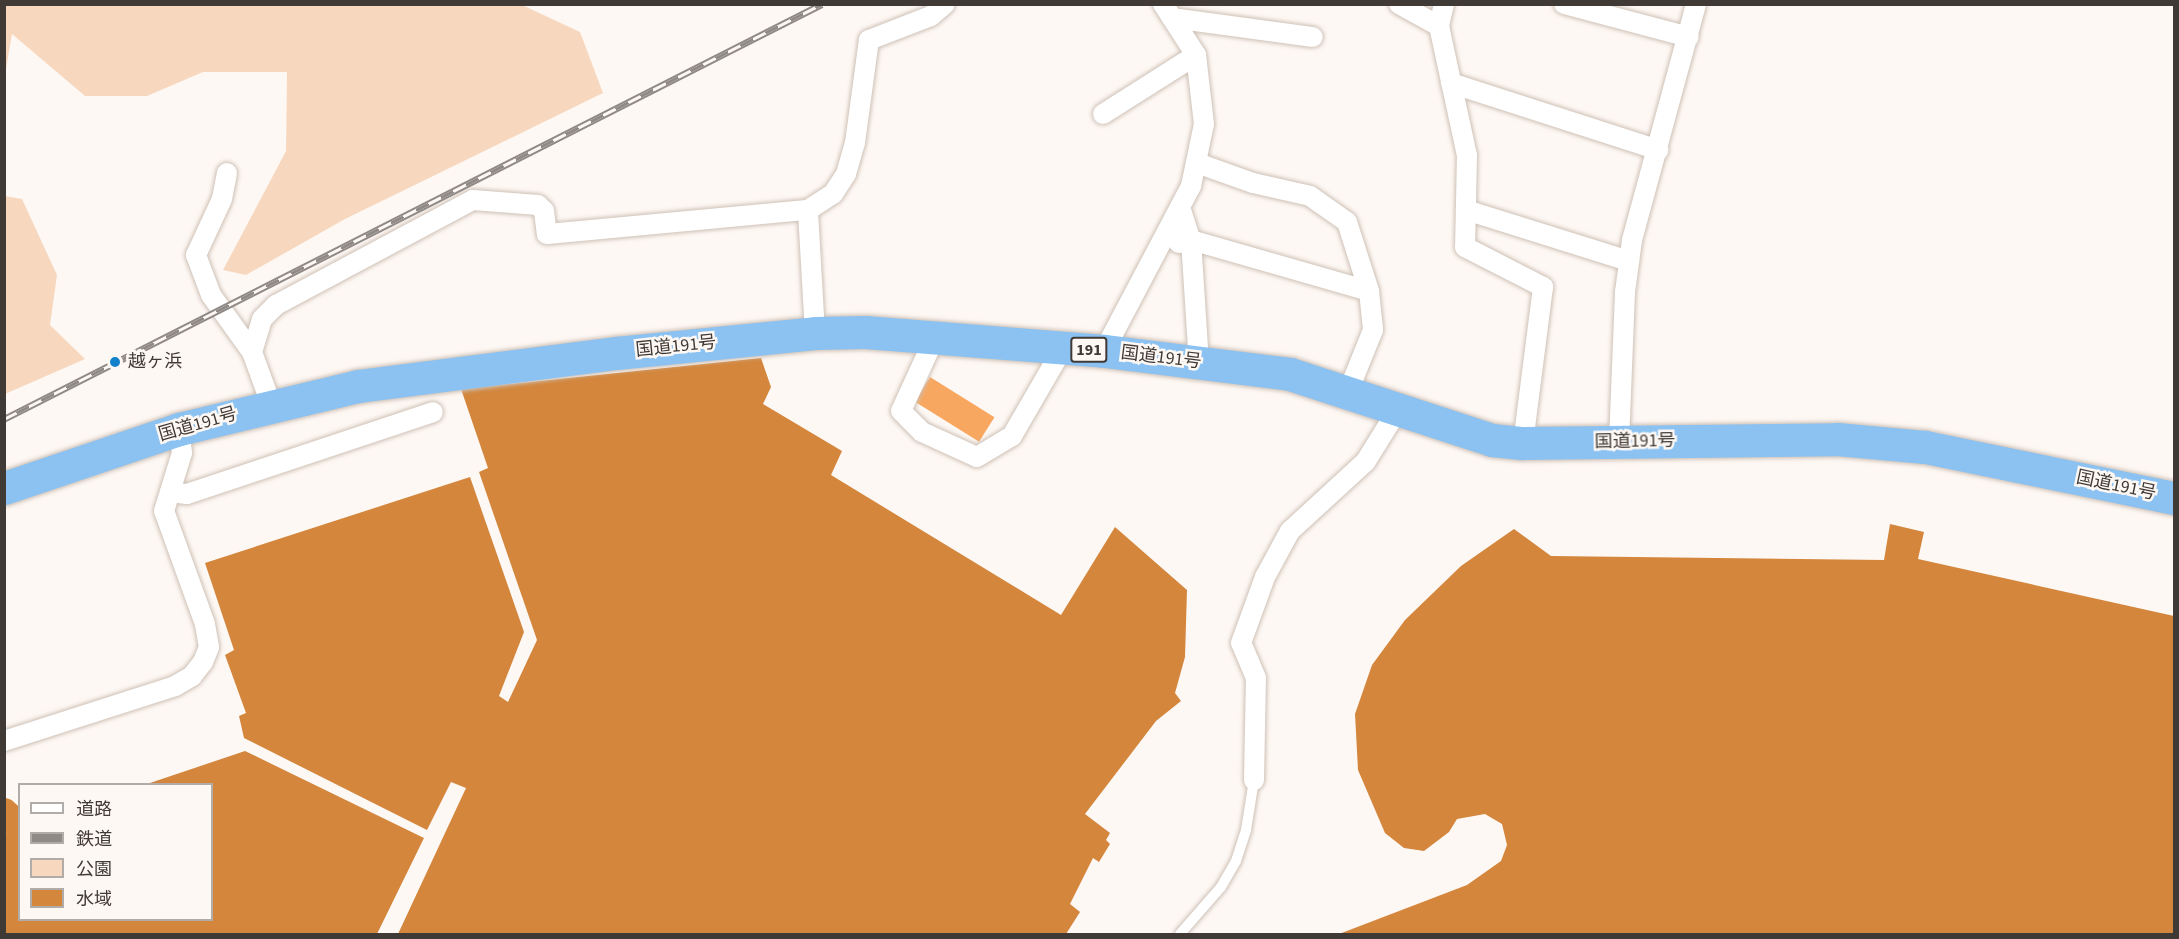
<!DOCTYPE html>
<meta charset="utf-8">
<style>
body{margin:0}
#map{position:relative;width:2179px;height:939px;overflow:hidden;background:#fef8f4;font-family:"Source Sans 3","Noto Sans JP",sans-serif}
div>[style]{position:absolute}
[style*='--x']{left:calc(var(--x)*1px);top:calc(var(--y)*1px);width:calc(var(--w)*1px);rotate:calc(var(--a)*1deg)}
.green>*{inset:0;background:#f7d8bf}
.water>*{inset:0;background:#d3863c}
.river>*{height:28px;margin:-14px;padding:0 14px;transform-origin:14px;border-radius:14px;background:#d3863c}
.building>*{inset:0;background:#f7a75f;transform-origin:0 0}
.roads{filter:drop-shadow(0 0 2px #cec1b6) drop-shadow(0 0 2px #cec1b6)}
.service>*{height:10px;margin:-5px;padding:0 5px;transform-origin:5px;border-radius:5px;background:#fff}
.minor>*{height:20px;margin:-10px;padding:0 10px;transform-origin:10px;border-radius:10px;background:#fff}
.trunk>*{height:33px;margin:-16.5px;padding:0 16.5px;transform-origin:16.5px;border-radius:16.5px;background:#8bc2f2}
.rail>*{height:7px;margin-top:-3.5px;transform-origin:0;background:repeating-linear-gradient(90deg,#fef8f4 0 14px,#908a86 0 28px);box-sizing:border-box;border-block:2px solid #908a86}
.dots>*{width:16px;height:16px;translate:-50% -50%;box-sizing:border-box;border:3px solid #fef8f4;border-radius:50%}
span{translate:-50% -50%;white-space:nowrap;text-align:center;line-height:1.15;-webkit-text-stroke:5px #fef8f4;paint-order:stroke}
.shield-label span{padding:2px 4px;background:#fef8f4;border:2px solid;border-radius:4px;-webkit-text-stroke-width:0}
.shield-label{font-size:16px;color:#403a36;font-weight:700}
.street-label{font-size:18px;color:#403a36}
.poi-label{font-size:18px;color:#403a36}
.left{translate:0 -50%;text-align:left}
.frame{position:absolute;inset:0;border:6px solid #403a36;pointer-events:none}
.legend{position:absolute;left:18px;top:783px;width:195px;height:138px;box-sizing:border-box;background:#fef8f4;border:2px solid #b2aca8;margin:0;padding:8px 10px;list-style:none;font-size:18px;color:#403a36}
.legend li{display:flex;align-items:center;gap:12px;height:30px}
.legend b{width:30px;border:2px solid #b2aca8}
</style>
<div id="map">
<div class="green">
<i style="clip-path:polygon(520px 4px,580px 32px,603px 93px,345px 219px,246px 275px,223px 270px,286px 151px,287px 72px,203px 72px,147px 96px,85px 96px,12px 34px,5px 75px,5px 5px)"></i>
<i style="clip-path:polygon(5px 196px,22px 199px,57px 275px,50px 325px,85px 359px,5px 394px)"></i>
</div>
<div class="water">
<i style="clip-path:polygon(761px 358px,771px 387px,763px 404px,842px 451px,831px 475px,1061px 615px,1115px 527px,1187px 590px,1185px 657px,1175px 693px,1181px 701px,1156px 721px,1085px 814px,1110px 833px,1106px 840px,1110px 844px,1099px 862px,1093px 858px,1070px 904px,1080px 912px,1066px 934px,398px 934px,466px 788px,451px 782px,427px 830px,244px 738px,239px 716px,246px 713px,225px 655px,234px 650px,205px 563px,470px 477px,524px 632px,499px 696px,508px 702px,537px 640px,479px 472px,488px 468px,461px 389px)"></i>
<i style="clip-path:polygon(1890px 524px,1924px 532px,1918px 559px,2174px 616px,2174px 934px,1339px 934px,1467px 885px,1501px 861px,1507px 845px,1502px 824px,1485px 814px,1457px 819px,1449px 832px,1424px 851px,1404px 848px,1385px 833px,1358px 770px,1355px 714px,1372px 665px,1405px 620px,1461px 566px,1514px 529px,1551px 556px,1884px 560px)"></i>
<i style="clip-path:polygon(245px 751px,424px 838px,377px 934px,5px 934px,5px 834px,19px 829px,20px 920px,212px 920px,212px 784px,147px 784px)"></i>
</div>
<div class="river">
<i style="--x:4;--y:812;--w:22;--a:43"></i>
</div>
<div class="building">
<i style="left:930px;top:377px;width:76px;height:29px;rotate:32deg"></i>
</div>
<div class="roads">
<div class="service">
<i style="--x:1180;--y:934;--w:62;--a:-48.9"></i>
<i style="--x:1221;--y:887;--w:30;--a:-60"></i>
<i style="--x:1236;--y:861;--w:33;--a:-72"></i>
<i style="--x:1246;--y:830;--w:51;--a:-80.9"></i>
</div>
<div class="minor">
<i style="--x:1399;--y:4;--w:46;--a:28.8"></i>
<i style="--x:1444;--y:4;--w:23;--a:103"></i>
<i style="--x:1439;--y:26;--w:132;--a:77.8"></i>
<i style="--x:1467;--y:155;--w:92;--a:91.2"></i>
<i style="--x:1465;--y:247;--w:88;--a:27.1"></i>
<i style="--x:1543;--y:287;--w:157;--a:97.3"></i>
<i style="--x:1564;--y:4;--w:129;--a:14.8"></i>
<i style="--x:1172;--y:18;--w:142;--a:7.7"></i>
<i style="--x:1451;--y:83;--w:218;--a:17.9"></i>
<i style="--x:1103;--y:114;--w:110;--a:-32.4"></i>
<i style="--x:1197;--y:163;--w:59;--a:19.7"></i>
<i style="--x:1253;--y:183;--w:58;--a:12.8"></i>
<i style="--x:1310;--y:196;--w:45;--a:35.1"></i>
<i style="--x:1347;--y:222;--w:72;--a:72.3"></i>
<i style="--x:1369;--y:291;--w:39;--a:84"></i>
<i style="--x:1373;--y:330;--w:67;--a:112"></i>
<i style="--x:227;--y:173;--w:26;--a:101"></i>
<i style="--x:222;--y:199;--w:62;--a:114.9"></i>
<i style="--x:196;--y:255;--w:43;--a:69.4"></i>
<i style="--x:211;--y:295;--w:70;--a:54.3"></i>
<i style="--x:1180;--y:207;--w:35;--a:72"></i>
<i style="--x:1191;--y:240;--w:185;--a:16"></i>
<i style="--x:1466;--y:210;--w:171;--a:17.4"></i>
<i style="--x:1179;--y:243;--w:12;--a:-14"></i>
<i style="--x:1191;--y:240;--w:123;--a:86.3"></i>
<i style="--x:815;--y:333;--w:123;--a:-93.3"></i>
<i style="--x:808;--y:210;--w:30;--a:-33"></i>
<i style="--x:833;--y:194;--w:24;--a:-57"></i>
<i style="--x:846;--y:174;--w:32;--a:-74"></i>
<i style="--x:855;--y:143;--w:104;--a:-82.3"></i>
<i style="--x:869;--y:40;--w:66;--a:-21.2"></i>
<i style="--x:931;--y:16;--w:18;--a:-41"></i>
<i style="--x:935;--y:337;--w:81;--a:114.7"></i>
<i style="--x:901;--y:411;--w:30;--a:45"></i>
<i style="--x:922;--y:432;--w:60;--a:24.4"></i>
<i style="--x:977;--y:457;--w:41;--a:-31"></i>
<i style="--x:1012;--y:436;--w:102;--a:-59.9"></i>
<i style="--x:1104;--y:351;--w:187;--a:-62.2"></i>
<i style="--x:1191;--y:186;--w:63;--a:-78.2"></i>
<i style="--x:1204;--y:124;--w:69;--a:-96.6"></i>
<i style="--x:1196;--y:55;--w:61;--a:-122.9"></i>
<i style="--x:271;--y:404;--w:55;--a:-110.1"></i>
<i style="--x:252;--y:352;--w:34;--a:-73"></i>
<i style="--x:262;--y:319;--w:20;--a:-45"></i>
<i style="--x:276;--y:305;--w:223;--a:-28.1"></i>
<i style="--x:473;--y:200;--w:65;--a:4.4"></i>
<i style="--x:538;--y:205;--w:8;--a:45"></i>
<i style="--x:544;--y:211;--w:23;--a:83"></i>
<i style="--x:547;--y:234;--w:262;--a:-5.3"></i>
<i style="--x:1619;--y:442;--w:150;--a:-87.7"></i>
<i style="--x:1625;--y:292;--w:52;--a:-82.3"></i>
<i style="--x:1632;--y:240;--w:245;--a:-74.8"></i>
<i style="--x:170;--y:492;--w:17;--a:7"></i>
<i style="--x:187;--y:494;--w:259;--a:-18.4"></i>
<i style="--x:4;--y:741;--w:180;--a:-17.8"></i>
<i style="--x:175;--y:686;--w:20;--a:-30"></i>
<i style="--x:192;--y:676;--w:18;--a:-52"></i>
<i style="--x:203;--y:662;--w:16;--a:-68"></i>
<i style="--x:209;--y:647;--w:23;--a:-100"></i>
<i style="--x:205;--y:624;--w:120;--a:-109.9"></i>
<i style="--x:164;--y:511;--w:61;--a:-72.8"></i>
<i style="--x:182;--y:453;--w:24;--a:-97"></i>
<i style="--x:1254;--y:780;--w:102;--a:-88.9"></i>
<i style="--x:1256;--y:678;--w:38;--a:-113"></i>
<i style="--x:1241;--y:643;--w:70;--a:-70"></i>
<i style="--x:1265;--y:577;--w:52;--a:-61.5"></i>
<i style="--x:1290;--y:531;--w:103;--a:-42.6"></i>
<i style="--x:1366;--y:461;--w:59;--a:-58.2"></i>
</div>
<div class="trunk">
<i style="--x:4;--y:488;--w:185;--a:-18.6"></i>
<i style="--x:179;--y:429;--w:184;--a:-13.5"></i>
<i style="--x:358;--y:386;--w:260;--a:-7.3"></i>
<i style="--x:616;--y:353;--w:200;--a:-5.7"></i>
<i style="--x:815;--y:333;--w:50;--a:-1.1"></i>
<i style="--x:865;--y:332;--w:240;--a:4.5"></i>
<i style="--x:1104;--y:351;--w:187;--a:7"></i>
<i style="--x:1290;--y:374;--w:213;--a:18.1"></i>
<i style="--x:1492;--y:440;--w:31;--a:6"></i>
<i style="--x:1523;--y:443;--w:314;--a:-0.7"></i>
<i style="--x:1837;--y:439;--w:88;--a:5.2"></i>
<i style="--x:1925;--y:447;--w:254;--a:11.6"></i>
</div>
</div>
<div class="rail">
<i style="--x:4;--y:419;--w:917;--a:-26.9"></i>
</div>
<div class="dots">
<i style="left:115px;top:362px;background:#1481cb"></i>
</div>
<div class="shield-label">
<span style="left:1089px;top:350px">191</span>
</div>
<div class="street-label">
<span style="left:676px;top:347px;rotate:-6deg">国道191号</span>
<span style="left:1161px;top:358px;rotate:7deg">国道191号</span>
<span style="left:198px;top:425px;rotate:-16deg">国道191号</span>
<span style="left:1635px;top:442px;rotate:-1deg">国道191号</span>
<span style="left:2116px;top:486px;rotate:12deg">国道191号</span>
</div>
<div class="poi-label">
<span class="left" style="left:128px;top:362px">越ヶ浜</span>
</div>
<div class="frame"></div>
<ul class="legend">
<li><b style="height:8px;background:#fff"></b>道路</li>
<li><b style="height:8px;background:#908a86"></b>鉄道</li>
<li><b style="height:16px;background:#f7d8bf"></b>公園</li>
<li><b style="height:16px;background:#d3863c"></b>水域</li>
</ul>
</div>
